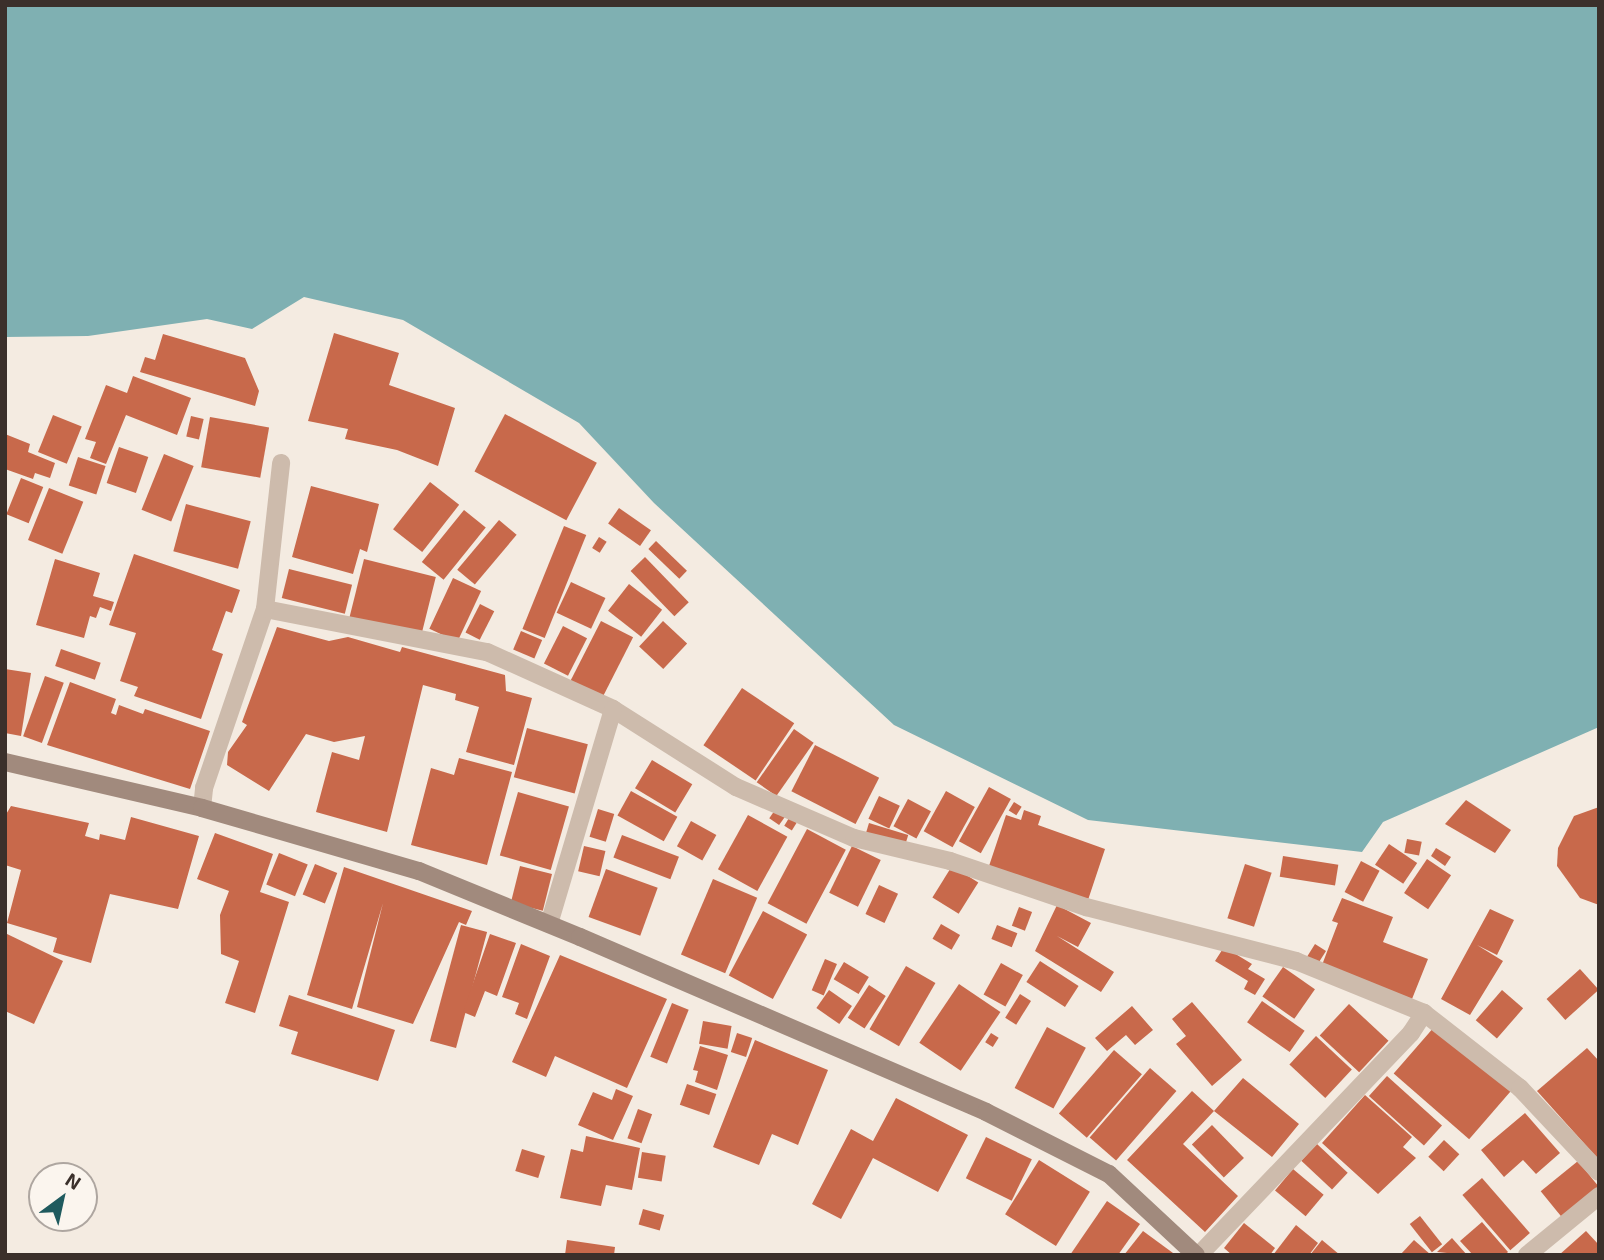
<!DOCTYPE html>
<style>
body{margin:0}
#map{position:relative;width:1604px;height:1260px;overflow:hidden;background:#f4ebe1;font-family:"Exo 2",sans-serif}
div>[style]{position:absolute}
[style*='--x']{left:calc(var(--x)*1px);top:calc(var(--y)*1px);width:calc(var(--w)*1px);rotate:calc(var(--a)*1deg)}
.water>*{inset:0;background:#7fb0b2}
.building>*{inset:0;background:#c8694b;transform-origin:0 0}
.street>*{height:18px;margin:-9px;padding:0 9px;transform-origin:9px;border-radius:9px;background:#cdbbac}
.secondary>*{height:18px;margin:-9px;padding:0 9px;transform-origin:9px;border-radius:9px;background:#a18a7d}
span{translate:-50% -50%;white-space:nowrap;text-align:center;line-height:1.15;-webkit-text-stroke:7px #fbf5ee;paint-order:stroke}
.frame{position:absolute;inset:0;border:7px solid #3b302b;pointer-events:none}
.north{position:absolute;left:28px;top:1162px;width:70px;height:70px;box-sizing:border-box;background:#fbf5ee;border:2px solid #aea6a0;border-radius:50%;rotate:33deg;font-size:19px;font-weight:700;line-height:28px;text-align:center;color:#3b302b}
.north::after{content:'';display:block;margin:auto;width:24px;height:32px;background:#1f5a5e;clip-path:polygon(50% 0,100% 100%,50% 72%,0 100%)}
</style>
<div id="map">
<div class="water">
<i style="clip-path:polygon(5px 5px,1599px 5px,1599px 727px,1383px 822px,1362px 852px,1088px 820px,894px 725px,654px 503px,579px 423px,403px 320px,304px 297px,252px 329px,207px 319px,88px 336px,5px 337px)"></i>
</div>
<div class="building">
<i style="clip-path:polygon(334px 333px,399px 353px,389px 385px,455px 408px,438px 466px,397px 450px,345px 439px,348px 429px,308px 421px)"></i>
<i style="clip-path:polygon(163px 334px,245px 358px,259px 391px,255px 406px,140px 372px,145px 357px,155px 360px)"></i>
<i style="clip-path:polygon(133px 376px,191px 398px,177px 435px,126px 415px,106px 464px,90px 458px,96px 442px,85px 439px,106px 385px,127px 393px)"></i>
<i style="left:505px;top:414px;width:104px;height:65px;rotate:28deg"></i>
<i style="left:53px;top:415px;width:31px;height:40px;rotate:22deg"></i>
<i style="left:191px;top:416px;width:13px;height:21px;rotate:13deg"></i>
<i style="left:210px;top:417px;width:60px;height:51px;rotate:10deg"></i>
<i style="clip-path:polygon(5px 434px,30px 444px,28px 452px,55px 463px,50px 478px,35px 473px,33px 479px,5px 469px)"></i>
<i style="left:119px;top:447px;width:31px;height:38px;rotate:19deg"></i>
<i style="left:164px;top:454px;width:32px;height:60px;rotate:22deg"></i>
<i style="left:78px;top:457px;width:29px;height:30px;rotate:18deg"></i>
<i style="left:21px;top:478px;width:24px;height:39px;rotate:22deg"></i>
<i style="left:430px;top:482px;width:37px;height:60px;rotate:38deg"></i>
<i style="clip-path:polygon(311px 486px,379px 504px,367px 552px,360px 549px,353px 574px,292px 557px)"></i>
<i style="left:49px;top:488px;width:37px;height:56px;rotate:22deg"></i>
<i style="left:186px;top:504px;width:67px;height:49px;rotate:15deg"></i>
<i style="left:619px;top:508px;width:39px;height:19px;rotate:35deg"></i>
<i style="left:464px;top:510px;width:28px;height:67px;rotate:39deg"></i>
<i style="left:499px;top:520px;width:23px;height:65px;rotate:40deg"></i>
<i style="left:564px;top:526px;width:24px;height:111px;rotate:22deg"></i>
<i style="left:599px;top:537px;width:9px;height:13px;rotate:32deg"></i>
<i style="left:656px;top:541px;width:43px;height:11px;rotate:44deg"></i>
<i style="clip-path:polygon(134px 554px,240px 590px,232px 613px,226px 611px,212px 650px,223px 654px,201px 719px,134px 696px,138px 687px,120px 681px,136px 633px,109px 625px)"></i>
<i style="left:645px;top:557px;width:63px;height:20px;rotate:46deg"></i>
<i style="clip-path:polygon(55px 559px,100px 573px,93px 596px,114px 602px,111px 611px,100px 607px,96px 618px,90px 616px,84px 638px,36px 625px)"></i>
<i style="left:364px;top:559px;width:74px;height:62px;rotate:14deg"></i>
<i style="left:289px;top:569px;width:65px;height:30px;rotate:14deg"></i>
<i style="left:453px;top:578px;width:31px;height:56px;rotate:25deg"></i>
<i style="left:571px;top:582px;width:38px;height:34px;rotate:25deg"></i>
<i style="left:629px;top:584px;width:42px;height:34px;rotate:38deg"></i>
<i style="left:480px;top:604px;width:16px;height:32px;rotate:27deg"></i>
<i style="left:601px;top:621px;width:36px;height:70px;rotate:27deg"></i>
<i style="left:663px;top:621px;width:33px;height:35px;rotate:43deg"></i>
<i style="left:563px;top:626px;width:27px;height:42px;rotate:27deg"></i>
<i style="clip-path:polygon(277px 627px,329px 641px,348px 637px,400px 652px,402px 647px,505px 675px,506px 691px,532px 698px,514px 765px,466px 752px,479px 707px,455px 700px,456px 694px,423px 685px,387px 832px,316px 812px,332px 752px,359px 760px,365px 736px,334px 742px,306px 734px,269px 791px,227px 765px,228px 752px,247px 725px,242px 722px)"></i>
<i style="left:521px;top:631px;width:23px;height:20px;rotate:23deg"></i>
<i style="left:61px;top:649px;width:42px;height:18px;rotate:19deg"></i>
<i style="clip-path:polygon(5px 669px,31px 673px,21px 736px,5px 733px)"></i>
<i style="left:45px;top:676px;width:20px;height:64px;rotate:20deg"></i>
<i style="clip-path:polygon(70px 682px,116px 699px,111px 713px,116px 715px,119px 705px,143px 714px,145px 709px,210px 731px,190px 789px,47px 745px)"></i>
<i style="left:742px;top:688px;width:63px;height:69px;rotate:34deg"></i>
<i style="left:527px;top:728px;width:63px;height:51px;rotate:15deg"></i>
<i style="left:794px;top:729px;width:24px;height:65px;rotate:35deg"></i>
<i style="left:815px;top:745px;width:72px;height:52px;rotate:27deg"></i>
<i style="clip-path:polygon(459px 758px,512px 772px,487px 865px,411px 845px,431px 768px,454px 775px)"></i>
<i style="left:652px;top:760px;width:47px;height:33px;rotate:31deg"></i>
<i style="left:989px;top:787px;width:25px;height:62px;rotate:29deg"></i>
<i style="left:631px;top:791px;width:53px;height:28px;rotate:29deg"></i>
<i style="left:946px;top:791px;width:33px;height:46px;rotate:29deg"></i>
<i style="left:518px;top:792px;width:53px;height:66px;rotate:16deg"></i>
<i style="left:879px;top:796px;width:23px;height:25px;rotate:25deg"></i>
<i style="left:908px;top:799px;width:26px;height:31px;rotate:28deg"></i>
<i style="clip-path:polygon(1466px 800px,1511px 830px,1495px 853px,1445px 824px)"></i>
<i style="left:1014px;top:802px;width:9px;height:10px;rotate:32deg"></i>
<i style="clip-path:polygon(11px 806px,89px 823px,85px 836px,99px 840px,100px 834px,125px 840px,131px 817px,199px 836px,178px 909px,110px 894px,91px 963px,53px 952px,57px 938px,7px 923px,21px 870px,5px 865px,5px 816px)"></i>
<i style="clip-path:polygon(1599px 807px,1599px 905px,1580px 898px,1557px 866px,1558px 848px,1574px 816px)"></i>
<i style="left:598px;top:809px;width:17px;height:29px;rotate:17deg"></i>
<i style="left:775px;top:810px;width:12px;height:10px;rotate:35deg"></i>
<i style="clip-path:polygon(1024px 810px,1041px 816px,1038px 825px,1105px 849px,1087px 903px,988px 869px,1006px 815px,1021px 820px)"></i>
<i style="left:748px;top:815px;width:45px;height:62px;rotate:29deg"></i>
<i style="left:789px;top:818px;width:9px;height:9px;rotate:32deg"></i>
<i style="left:691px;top:821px;width:29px;height:29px;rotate:29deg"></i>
<i style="left:869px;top:823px;width:41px;height:13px;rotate:17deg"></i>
<i style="left:807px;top:829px;width:44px;height:84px;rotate:28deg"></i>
<i style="clip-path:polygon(215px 833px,273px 854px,260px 892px,289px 902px,255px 1013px,225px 1003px,239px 961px,221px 954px,220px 915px,229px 891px,197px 879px)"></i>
<i style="left:622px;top:835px;width:61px;height:24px;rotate:21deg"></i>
<i style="left:1407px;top:839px;width:15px;height:14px;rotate:11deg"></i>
<i style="left:1389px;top:844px;width:34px;height:25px;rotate:34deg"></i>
<i style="left:584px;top:846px;width:22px;height:26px;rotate:13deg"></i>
<i style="left:852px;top:846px;width:32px;height:52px;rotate:26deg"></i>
<i style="clip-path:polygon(1436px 848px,1451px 857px,1445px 866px,1431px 856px)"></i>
<i style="left:279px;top:853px;width:31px;height:34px;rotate:22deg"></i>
<i style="left:1283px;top:856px;width:56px;height:21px;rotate:9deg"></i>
<i style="left:1427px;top:859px;width:29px;height:41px;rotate:34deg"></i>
<i style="left:1361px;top:861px;width:21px;height:35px;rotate:28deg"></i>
<i style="left:315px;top:864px;width:24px;height:33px;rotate:22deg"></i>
<i style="left:1245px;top:864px;width:28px;height:57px;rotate:18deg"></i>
<i style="left:520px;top:866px;width:33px;height:38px;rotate:14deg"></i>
<i style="left:952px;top:866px;width:31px;height:37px;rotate:32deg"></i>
<i style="clip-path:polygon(344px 867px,472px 911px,466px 925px,459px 922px,413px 1024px,357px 1007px,383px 903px,352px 1009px,307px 995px)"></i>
<i style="left:606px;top:869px;width:55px;height:51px;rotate:20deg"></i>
<i style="left:713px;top:879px;width:48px;height:82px;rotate:23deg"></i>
<i style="left:879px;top:885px;width:21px;height:32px;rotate:25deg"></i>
<i style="clip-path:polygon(1342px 898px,1393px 917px,1383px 942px,1428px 959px,1412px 999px,1322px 965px,1338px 923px,1332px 921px)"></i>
<i style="clip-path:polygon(1057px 905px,1091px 923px,1078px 947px,1057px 936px,1114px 972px,1101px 992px,1035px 951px)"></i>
<i style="left:1019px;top:907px;width:14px;height:20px;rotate:21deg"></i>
<i style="clip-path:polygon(1490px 909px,1514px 920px,1497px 955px,1477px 945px,1503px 961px,1470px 1015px,1441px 999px)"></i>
<i style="left:763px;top:911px;width:50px;height:73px;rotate:28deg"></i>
<i style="left:941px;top:924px;width:22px;height:17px;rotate:30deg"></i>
<i style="left:461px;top:925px;width:27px;height:120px;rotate:15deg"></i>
<i style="left:997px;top:925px;width:22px;height:15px;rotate:22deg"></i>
<i style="clip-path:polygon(5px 933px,63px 961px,34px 1024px,5px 1011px)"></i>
<i style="clip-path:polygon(490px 934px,516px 943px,497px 996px,485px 991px,475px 1017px,463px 1012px)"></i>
<i style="clip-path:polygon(521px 944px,550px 956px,527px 1019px,515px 1014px,519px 1003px,502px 997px)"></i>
<i style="left:1315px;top:944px;width:13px;height:15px;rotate:32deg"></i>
<i style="clip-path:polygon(1224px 947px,1252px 964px,1248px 969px,1265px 979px,1255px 995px,1244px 989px,1248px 981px,1215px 961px)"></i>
<i style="clip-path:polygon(560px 955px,667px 999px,627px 1088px,555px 1056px,546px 1077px,512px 1062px)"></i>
<i style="left:825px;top:959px;width:13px;height:34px;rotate:23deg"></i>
<i style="left:1040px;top:961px;width:46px;height:25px;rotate:33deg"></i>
<i style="left:844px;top:962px;width:29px;height:20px;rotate:31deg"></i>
<i style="left:1001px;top:963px;width:25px;height:36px;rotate:29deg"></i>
<i style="left:906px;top:966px;width:34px;height:73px;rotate:30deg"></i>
<i style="left:1283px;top:967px;width:39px;height:36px;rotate:35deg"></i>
<i style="left:1580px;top:969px;width:28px;height:45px;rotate:48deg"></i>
<i style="left:959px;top:984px;width:50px;height:71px;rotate:34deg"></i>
<i style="left:869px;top:985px;width:20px;height:39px;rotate:33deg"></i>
<i style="left:829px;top:990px;width:28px;height:22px;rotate:35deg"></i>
<i style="left:1502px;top:990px;width:28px;height:40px;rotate:41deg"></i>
<i style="left:1020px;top:994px;width:13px;height:28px;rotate:32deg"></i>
<i style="clip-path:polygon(289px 995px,395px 1030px,378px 1081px,291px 1054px,298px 1032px,279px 1026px)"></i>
<i style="left:1262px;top:1001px;width:52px;height:26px;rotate:35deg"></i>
<i style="clip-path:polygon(1192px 1002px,1242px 1060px,1212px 1086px,1176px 1044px,1186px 1036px,1172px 1019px)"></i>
<i style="left:672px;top:1003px;width:18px;height:58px;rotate:22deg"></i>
<i style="left:1349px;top:1004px;width:54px;height:43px;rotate:43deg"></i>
<i style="clip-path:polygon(1132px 1006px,1153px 1030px,1135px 1045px,1126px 1035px,1107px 1051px,1095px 1038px)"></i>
<i style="left:703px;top:1021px;width:29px;height:23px;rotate:10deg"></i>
<i style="left:1435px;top:1026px;width:100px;height:63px;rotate:41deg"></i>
<i style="left:1047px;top:1027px;width:44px;height:69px;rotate:28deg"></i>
<i style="left:737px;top:1033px;width:16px;height:20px;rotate:18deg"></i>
<i style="left:991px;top:1033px;width:9px;height:11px;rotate:32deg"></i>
<i style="left:1316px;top:1036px;width:49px;height:39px;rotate:43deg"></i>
<i style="clip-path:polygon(755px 1040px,828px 1070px,798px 1145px,772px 1134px,759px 1165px,713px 1147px)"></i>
<i style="clip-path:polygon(700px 1046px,728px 1055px,717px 1090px,695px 1082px,698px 1071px,693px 1070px)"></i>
<i style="clip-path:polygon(1587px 1048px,1599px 1061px,1599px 1160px,1537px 1091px)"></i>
<i style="left:1114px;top:1050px;width:37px;height:84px;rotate:41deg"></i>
<i style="left:1150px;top:1068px;width:35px;height:92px;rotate:41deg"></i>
<i style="left:1387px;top:1076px;width:74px;height:27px;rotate:42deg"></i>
<i style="clip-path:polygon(1243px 1078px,1299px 1124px,1272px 1157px,1214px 1111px,1183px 1144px,1238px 1196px,1205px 1232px,1127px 1160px,1192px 1091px,1214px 1111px)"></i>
<i style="left:687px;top:1084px;width:31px;height:22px;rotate:19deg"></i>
<i style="clip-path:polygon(616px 1089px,633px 1096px,613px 1140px,578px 1125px,593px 1092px,612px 1100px)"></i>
<i style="clip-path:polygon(1365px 1095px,1412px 1137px,1403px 1147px,1416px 1158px,1378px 1194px,1322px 1143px)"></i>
<i style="clip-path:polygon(896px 1098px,968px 1135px,938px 1192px,873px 1158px,841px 1219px,812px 1204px,851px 1129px,873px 1141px)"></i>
<i style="left:638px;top:1109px;width:15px;height:31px;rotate:20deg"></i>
<i style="clip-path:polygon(1525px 1113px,1560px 1153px,1536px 1174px,1523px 1160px,1504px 1177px,1481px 1150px)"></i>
<i style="left:1212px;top:1125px;width:46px;height:28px;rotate:46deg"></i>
<i style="clip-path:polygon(586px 1136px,640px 1148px,632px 1190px,606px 1185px,601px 1206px,560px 1198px,571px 1149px,583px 1152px)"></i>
<i style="left:986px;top:1137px;width:51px;height:46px;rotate:26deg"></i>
<i style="left:1444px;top:1140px;width:21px;height:23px;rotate:43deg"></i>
<i style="left:1317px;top:1144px;width:42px;height:23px;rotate:43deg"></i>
<i style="left:522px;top:1149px;width:24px;height:23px;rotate:17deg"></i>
<i style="left:642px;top:1152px;width:24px;height:26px;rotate:9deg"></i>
<i style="left:1039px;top:1160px;width:60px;height:64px;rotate:32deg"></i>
<i style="left:1578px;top:1161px;width:33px;height:48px;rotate:51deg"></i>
<i style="left:1293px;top:1169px;width:40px;height:28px;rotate:40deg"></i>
<i style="left:1482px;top:1178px;width:73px;height:26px;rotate:49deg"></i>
<i style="clip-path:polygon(1107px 1201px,1140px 1224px,1118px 1255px,1070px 1255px)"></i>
<i style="left:643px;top:1209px;width:22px;height:16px;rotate:16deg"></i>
<i style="left:1420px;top:1216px;width:36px;height:13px;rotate:52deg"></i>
<i style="clip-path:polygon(1482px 1222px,1508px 1252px,1505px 1255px,1473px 1255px,1460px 1241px)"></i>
<i style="clip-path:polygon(1244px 1223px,1275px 1248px,1270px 1255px,1232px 1255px,1224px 1248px)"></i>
<i style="clip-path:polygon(1296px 1225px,1318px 1243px,1309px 1255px,1273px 1255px)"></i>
<i style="clip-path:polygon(1143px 1231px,1173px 1253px,1171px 1255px,1124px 1255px)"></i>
<i style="clip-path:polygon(1586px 1231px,1599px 1245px,1599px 1255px,1559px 1255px)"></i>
<i style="clip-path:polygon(1452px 1238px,1467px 1255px,1437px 1252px)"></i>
<i style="clip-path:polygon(567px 1240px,615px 1247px,614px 1255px,565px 1255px)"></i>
<i style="clip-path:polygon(1322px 1240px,1340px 1255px,1310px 1255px)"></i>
<i style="clip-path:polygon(1414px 1240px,1431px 1255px,1400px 1255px)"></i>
</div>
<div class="street">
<i style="--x:265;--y:609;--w:226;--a:11"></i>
<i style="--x:487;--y:652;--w:138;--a:24.3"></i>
<i style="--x:613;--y:709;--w:146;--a:32.4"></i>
<i style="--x:736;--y:787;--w:129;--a:23.4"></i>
<i style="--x:854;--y:838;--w:99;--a:13.5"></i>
<i style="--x:950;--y:861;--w:144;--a:18.7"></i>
<i style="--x:1086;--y:907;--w:217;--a:14.4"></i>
<i style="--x:1296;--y:961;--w:138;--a:22.1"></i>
<i style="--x:1424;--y:1013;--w:122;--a:38"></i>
<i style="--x:1520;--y:1088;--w:115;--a:46.8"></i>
<i style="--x:202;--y:808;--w:20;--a:-84"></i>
<i style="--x:204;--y:788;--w:189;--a:-71.2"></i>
<i style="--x:265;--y:609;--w:147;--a:-83.7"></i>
<i style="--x:549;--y:924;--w:224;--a:-73.4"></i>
<i style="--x:1199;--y:1255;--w:307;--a:-46.3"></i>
<i style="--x:1411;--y:1033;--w:24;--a:-57"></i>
<i style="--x:1527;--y:1255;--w:93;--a:-39.3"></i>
</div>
<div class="secondary">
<i style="--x:5;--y:762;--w:202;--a:13.1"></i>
<i style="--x:202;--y:808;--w:226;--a:16.2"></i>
<i style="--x:419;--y:871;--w:174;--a:22.3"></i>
<i style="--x:580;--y:937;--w:442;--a:23.3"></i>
<i style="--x:986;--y:1112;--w:138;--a:26.8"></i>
<i style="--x:1109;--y:1174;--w:119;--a:43"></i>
</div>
<div class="frame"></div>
<div class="north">N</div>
</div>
